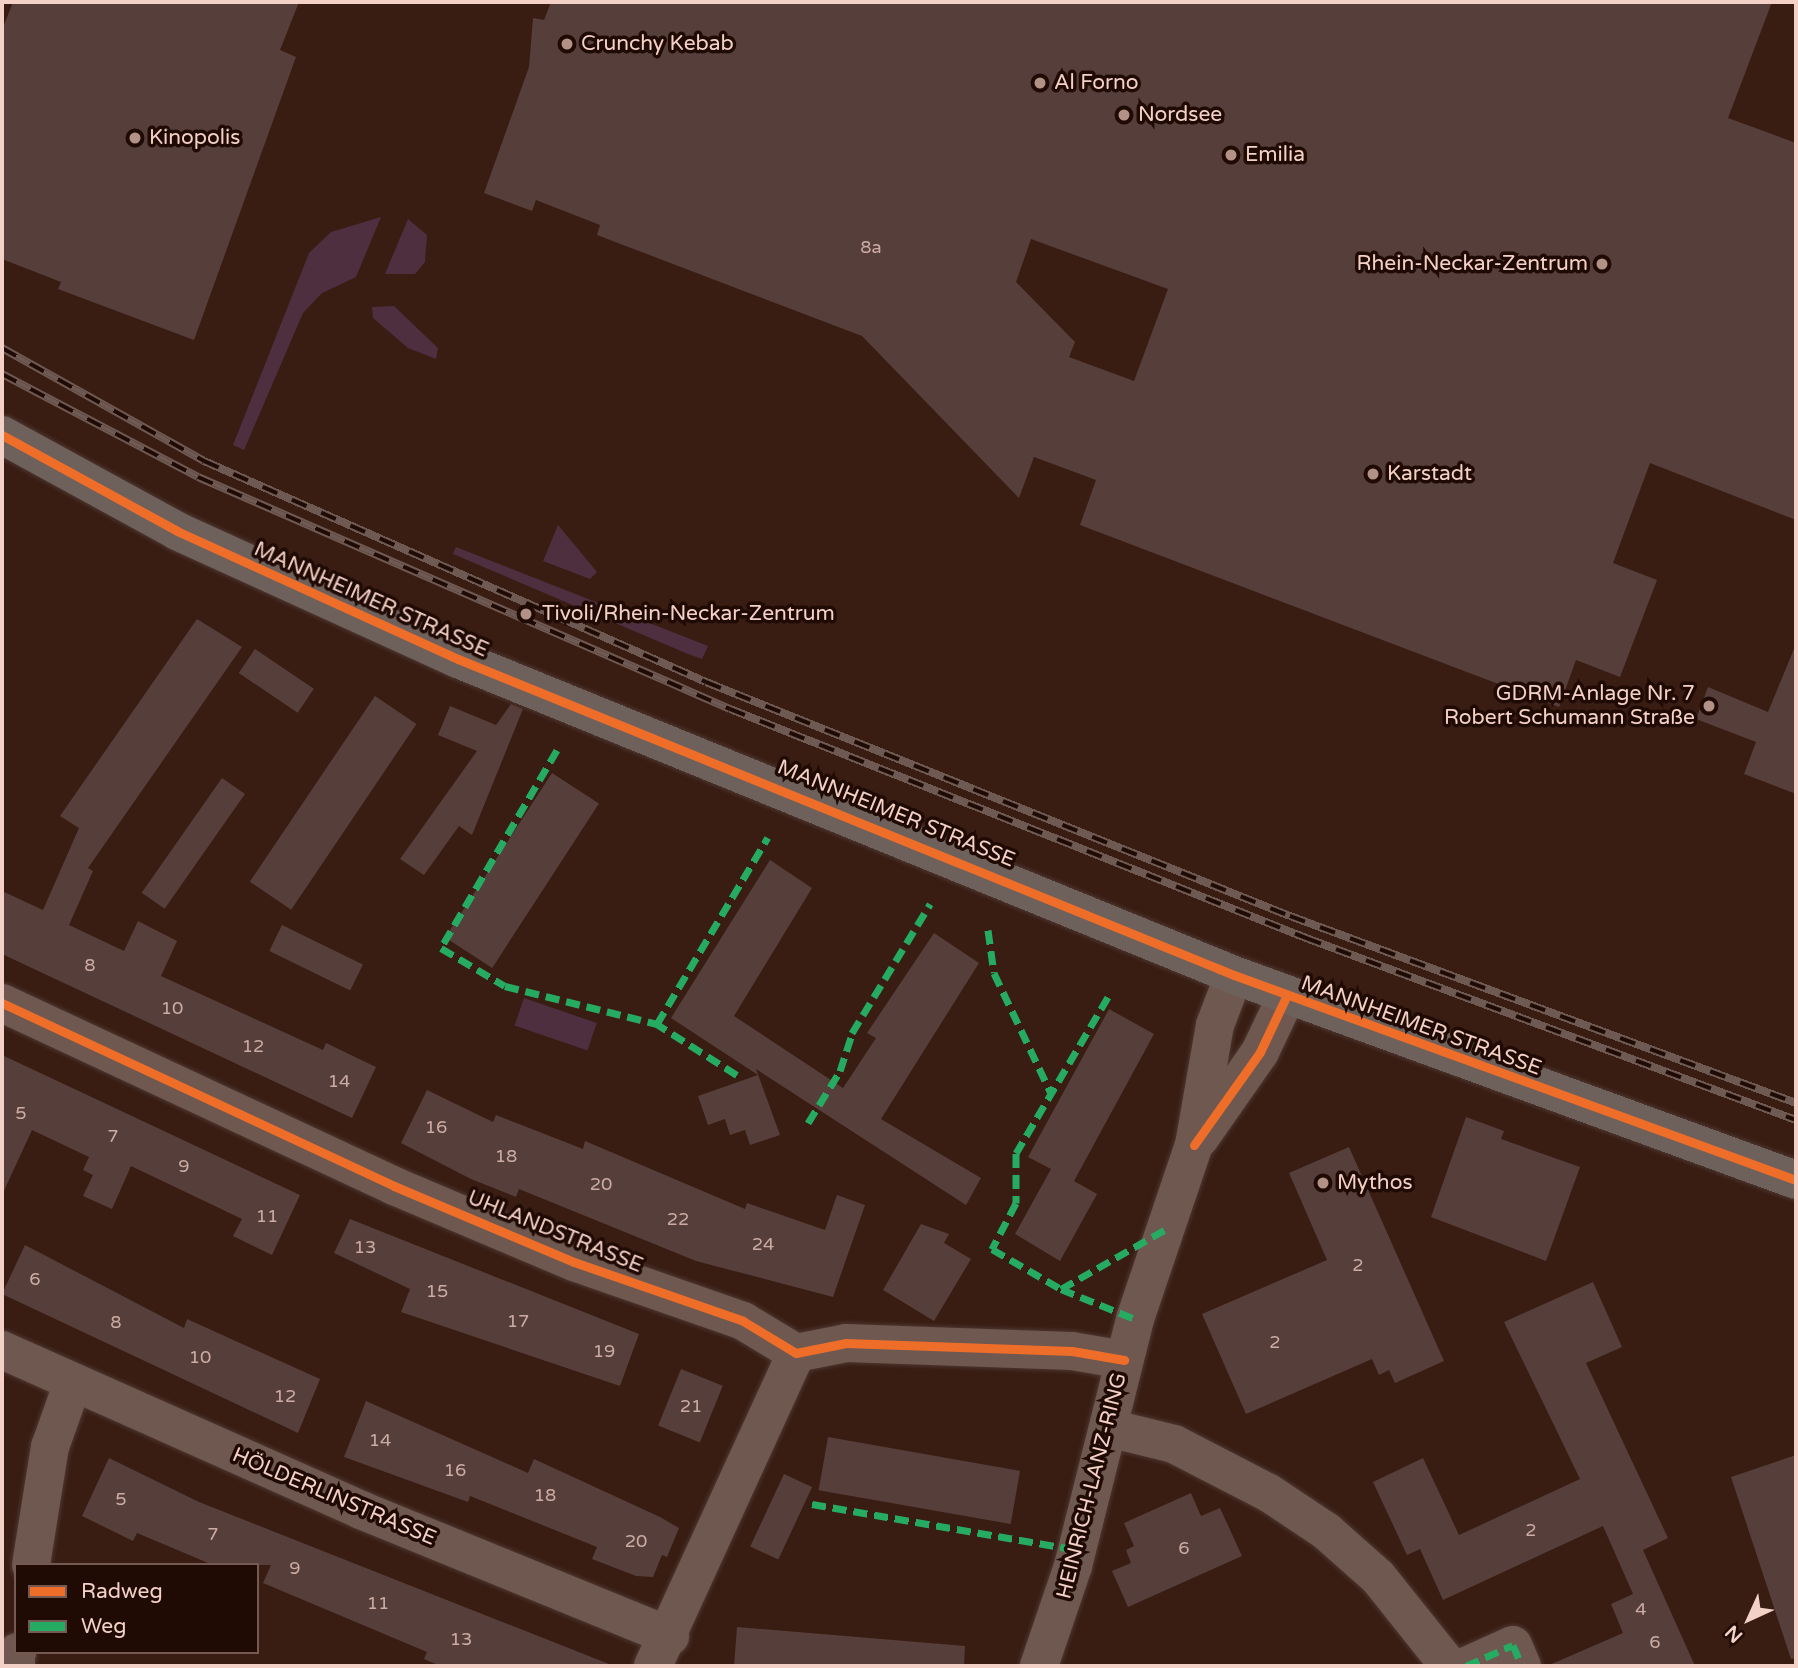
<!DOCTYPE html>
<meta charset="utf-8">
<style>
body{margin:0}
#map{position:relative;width:1798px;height:1668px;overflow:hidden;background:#391d13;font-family:"Varela Round",sans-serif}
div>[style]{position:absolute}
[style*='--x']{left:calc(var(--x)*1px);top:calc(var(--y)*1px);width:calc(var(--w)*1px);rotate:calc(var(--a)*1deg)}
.green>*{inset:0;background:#4d2f40;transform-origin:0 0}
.building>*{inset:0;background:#563e3a;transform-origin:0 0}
.roads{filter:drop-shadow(0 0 2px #4d3731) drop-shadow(0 0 2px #4d3731)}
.minor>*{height:38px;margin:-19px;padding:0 19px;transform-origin:19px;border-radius:19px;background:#6e584f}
.major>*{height:38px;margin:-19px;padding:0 19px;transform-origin:19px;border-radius:19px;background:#6e605b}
.rail>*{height:8px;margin-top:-4px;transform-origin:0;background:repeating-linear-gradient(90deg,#200a04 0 16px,#6f5953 0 32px);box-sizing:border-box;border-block:2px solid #6f5953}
.quiet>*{height:7px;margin-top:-3.5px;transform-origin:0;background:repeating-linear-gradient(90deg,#26ab63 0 14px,transparent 0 21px)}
.cycleway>*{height:9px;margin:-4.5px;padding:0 4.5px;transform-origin:4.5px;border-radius:4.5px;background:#ee6e29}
.dots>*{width:19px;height:19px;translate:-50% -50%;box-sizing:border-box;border:4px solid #200a04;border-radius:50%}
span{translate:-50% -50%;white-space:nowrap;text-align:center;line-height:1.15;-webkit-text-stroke:7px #200a04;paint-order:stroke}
.number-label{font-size:18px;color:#ccaca3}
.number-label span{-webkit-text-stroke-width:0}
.poi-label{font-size:21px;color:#f3d1c6}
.left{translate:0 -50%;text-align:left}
.right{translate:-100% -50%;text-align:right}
.street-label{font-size:21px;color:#f3d1c6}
.frame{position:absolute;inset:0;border:4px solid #f3d1c6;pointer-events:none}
.legend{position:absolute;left:14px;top:1563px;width:245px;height:91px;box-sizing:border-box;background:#200a04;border:2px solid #745a52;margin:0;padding:9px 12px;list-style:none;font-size:21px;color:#f3d1c6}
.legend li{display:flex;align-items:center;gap:14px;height:35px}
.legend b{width:35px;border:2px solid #745a52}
.north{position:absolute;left:1714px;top:1584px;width:70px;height:70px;-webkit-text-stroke:5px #200a04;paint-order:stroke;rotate:225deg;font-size:19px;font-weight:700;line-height:28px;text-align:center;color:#f3d1c6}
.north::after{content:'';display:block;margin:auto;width:24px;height:32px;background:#f3d1c6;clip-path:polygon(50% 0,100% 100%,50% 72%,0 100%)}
</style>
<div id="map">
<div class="green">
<i style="clip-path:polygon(381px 217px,356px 277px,322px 293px,303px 313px,244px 450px,233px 445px,309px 253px,331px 232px)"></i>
<i style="clip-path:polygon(408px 219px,427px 235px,425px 262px,415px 274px,385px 274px)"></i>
<i style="clip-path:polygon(394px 306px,438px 348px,436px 359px,408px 348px,373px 318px,372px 307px)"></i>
<i style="clip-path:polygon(558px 525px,597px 572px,590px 579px,543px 561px)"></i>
<i style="clip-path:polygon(456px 547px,708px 646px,702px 659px,688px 654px,453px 554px)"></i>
<i style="left:524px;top:998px;width:77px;height:29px;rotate:19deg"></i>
</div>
<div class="building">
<i style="clip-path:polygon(13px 2px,299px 2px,280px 50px,296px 57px,194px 340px,58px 289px,61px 282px,2px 259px,2px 30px)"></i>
<i style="clip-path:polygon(evenodd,551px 2px,1772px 2px,1728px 118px,1796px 143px,1796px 520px,1650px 463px,1613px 563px,1657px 580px,1620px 677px,1576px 660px,1559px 707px,1080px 525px,1096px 480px,1034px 457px,1019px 498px,862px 336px,597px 235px,600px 225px,536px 200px,532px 211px,484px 193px,529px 67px,533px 18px,544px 20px,551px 2px,1031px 239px,1168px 289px,1134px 381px,1069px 357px,1075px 342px,1016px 282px,1031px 239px)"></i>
<i style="clip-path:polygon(197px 619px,242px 647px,88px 868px,93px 871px,69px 925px,124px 951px,138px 921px,177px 941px,161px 976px,323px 1050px,326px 1043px,376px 1067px,352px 1118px,2px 954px,2px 891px,43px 910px,79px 828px,60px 816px)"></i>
<i style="clip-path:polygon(1796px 644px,1796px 794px,1744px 774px,1756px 742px,1696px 719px,1708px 687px,1768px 712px)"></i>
<i style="left:255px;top:649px;width:71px;height:29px;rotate:34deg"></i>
<i style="left:375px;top:696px;width:50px;height:224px;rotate:34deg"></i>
<i style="clip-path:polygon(511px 704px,523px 709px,472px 835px,459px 826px,424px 875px,400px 859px,477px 751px,438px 735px,450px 706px,496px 725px)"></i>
<i style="left:552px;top:773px;width:56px;height:196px;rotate:33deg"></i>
<i style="left:222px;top:778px;width:28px;height:140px;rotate:35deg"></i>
<i style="clip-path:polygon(770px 860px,812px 888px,734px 1016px,843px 1088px,876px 1038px,867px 1033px,934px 933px,979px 963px,881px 1119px,981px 1178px,966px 1205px,756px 1069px,780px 1135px,750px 1145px,745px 1130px,730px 1135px,725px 1119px,708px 1125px,698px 1096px,758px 1075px,671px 1018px)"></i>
<i style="left:282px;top:925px;width:90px;height:29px;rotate:26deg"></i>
<i style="clip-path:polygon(1109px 1009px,1154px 1034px,1074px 1181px,1097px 1194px,1060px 1261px,1015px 1234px,1051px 1169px,1028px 1157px)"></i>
<i style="clip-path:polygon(2px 1055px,300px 1195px,272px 1255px,233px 1236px,242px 1219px,131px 1166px,112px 1209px,83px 1196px,93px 1175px,83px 1170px,89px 1157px,32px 1130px,2px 1195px)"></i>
<i style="clip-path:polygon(427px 1090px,493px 1122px,496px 1115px,583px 1149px,585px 1141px,745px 1209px,747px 1203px,825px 1230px,837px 1195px,865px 1205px,833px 1297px,696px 1261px,519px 1189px,516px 1197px,471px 1179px,401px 1143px)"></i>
<i style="clip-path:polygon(1466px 1117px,1504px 1131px,1501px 1139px,1580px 1167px,1546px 1261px,1431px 1217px)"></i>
<i style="clip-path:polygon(1349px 1147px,1444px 1361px,1395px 1383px,1389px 1370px,1379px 1375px,1372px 1359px,1246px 1414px,1202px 1314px,1327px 1260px,1289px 1173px)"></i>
<i style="clip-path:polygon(350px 1219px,639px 1334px,620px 1386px,401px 1312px,410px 1289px,334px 1253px)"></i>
<i style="clip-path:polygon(921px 1224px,949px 1234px,944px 1243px,971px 1259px,934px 1321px,883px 1290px)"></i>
<i style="clip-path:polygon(25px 1245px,184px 1328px,187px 1319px,320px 1379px,298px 1433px,2px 1294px)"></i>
<i style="clip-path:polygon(1593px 1282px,1622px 1347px,1586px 1363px,1668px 1538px,1643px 1550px,1695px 1666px,1547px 1666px,1623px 1633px,1611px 1604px,1633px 1594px,1603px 1526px,1443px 1600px,1420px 1549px,1407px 1555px,1373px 1482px,1423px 1458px,1459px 1535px,1580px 1479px,1504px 1322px)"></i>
<i style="left:681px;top:1369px;width:45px;height:61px;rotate:22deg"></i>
<i style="clip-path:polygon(366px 1401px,528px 1473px,534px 1459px,660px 1517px,679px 1528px,667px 1557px,662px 1555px,653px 1577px,636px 1576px,592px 1559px,597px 1547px,470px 1496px,468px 1502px,344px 1457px)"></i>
<i style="left:828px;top:1437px;width:195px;height:54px;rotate:10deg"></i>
<i style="clip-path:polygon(1796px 1455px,1796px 1658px,1791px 1659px,1731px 1477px)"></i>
<i style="clip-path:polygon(109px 1458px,199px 1502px,614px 1666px,440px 1666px,424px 1659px,427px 1652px,263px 1583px,271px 1565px,213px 1565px,137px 1533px,133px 1541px,82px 1516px)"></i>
<i style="left:784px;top:1474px;width:31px;height:80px;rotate:25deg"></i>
<i style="clip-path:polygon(1191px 1493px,1201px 1516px,1220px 1508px,1242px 1556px,1128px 1607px,1112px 1571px,1131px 1563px,1126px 1550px,1134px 1546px,1124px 1523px)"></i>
<i style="clip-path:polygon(737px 1627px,965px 1646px,964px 1666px,734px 1666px)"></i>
</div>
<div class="roads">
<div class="minor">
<i style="--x:2;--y:1003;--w:433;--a:25"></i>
<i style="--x:394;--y:1186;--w:195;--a:22.9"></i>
<i style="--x:574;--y:1262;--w:179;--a:19.2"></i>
<i style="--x:743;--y:1321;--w:62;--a:31.1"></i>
<i style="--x:796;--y:1353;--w:51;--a:-11.3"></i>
<i style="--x:846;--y:1343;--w:226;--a:2"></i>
<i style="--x:1072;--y:1351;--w:53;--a:9.8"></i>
<i style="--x:1200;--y:1138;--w:105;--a:-55.1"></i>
<i style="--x:1260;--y:1052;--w:63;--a:-64.7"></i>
<i style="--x:2;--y:1350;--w:393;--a:24"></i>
<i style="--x:361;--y:1510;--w:334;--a:22.2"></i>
<i style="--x:1109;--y:1428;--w:67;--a:13.8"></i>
<i style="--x:1174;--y:1444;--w:107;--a:27.3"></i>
<i style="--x:1269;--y:1493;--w:69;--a:33.7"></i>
<i style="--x:1326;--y:1531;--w:69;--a:41.5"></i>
<i style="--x:1378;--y:1577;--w:114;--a:51.4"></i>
<i style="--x:31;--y:1565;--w:120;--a:-80.9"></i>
<i style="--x:50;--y:1447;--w:66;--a:-70.5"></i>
<i style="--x:15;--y:1666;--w:14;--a:-82"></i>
<i style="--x:653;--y:1666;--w:344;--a:-65.4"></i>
<i style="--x:1039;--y:1666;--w:106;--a:-71.2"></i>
<i style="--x:1073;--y:1566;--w:255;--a:-75.9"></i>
<i style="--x:1135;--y:1319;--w:184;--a:-71.3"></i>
<i style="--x:1194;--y:1145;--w:122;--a:-80.1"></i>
<i style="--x:1215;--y:1025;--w:53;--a:-69.2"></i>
<i style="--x:1466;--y:1666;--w:51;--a:-24.1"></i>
<i style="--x:1513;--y:1645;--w:23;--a:67"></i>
</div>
<div class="major">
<i style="--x:2;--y:435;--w:200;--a:28.7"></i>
<i style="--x:177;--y:531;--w:309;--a:24.5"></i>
<i style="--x:458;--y:659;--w:838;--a:22.16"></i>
<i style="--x:1234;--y:975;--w:598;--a:20.04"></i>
</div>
</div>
<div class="rail">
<i style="--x:2;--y:348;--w:231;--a:29.2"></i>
<i style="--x:204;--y:461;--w:548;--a:23.76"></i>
<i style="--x:706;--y:682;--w:629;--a:21.84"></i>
<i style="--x:1290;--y:916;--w:539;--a:20.28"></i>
<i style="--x:2;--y:374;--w:221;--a:27.7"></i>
<i style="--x:198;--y:477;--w:580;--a:23.56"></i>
<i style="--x:730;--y:709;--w:620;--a:21.68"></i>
<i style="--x:1306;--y:938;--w:523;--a:20.38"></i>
</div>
<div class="quiet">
<i style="--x:557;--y:750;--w:229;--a:120.4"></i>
<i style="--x:441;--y:948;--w:74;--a:30.7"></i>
<i style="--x:505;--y:986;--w:157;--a:14"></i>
<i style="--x:988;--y:930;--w:43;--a:82.1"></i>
<i style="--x:994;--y:973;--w:133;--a:64.6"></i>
<i style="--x:1108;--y:997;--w:181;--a:120.5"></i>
<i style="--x:1016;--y:1153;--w:50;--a:90"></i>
<i style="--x:1016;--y:1203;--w:52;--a:117.6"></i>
<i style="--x:992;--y:1249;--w:80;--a:30.1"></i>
<i style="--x:1061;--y:1289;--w:80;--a:22.1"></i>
<i style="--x:737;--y:1075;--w:95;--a:-147.5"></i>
<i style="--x:657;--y:1024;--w:217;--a:-59.3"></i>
<i style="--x:808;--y:1123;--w:61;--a:-58.4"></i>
<i style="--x:840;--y:1071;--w:40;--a:-72"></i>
<i style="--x:852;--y:1033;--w:151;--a:-58.8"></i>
<i style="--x:1061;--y:1289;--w:121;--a:-29.7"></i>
<i style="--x:812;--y:1504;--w:270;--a:9.8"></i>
<i style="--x:1466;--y:1666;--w:51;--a:-24.1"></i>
<i style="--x:1513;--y:1645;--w:23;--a:67"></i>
</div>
<div class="cycleway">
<i style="--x:2;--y:435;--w:200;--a:28.7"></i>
<i style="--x:177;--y:531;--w:309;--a:24.5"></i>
<i style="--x:458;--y:659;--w:838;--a:22.16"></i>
<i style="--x:1234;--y:975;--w:598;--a:20.04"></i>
<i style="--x:2;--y:1003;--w:433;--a:25"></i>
<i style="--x:394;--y:1186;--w:195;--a:22.9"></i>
<i style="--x:574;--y:1262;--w:179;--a:19.2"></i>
<i style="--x:743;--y:1321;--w:62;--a:31.1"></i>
<i style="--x:796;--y:1353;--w:51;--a:-11.3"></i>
<i style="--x:846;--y:1343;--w:226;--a:2"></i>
<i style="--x:1072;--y:1351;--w:53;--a:9.8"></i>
<i style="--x:1194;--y:1145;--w:114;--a:-54.6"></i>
<i style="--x:1260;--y:1052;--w:63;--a:-64.7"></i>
</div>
<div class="dots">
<i style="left:567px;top:44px;background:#b29287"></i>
<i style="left:1040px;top:83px;background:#b29287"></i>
<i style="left:1124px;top:115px;background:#b29287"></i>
<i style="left:135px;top:138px;background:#b29287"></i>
<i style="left:1231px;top:155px;background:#b29287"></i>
<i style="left:1602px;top:264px;background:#b29287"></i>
<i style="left:1373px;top:474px;background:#b29287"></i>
<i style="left:526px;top:614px;background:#b29287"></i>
<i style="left:1709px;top:706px;background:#b29287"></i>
<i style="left:1323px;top:1183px;background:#b29287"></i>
</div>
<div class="number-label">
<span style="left:871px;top:247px">8a</span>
<span style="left:90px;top:965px">8</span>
<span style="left:172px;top:1008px">10</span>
<span style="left:253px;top:1046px">12</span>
<span style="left:339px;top:1081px">14</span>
<span style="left:21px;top:1113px">5</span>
<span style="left:436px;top:1127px">16</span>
<span style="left:113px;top:1136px">7</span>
<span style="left:506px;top:1156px">18</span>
<span style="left:184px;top:1166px">9</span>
<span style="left:601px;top:1184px">20</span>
<span style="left:267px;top:1216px">11</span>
<span style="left:678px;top:1219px">22</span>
<span style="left:763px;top:1244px">24</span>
<span style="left:365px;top:1247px">13</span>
<span style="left:1358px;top:1265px">2</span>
<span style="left:35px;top:1279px">6</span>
<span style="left:437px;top:1291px">15</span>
<span style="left:518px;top:1321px">17</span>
<span style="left:116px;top:1322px">8</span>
<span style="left:1275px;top:1342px">2</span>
<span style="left:604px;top:1351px">19</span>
<span style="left:200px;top:1357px">10</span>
<span style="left:285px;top:1396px">12</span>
<span style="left:691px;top:1406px">21</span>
<span style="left:380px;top:1440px">14</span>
<span style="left:455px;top:1470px">16</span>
<span style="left:545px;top:1495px">18</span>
<span style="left:121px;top:1499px">5</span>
<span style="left:1531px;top:1530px">2</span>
<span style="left:213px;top:1534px">7</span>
<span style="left:636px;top:1541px">20</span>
<span style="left:1184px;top:1548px">6</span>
<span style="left:295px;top:1568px">9</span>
<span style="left:378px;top:1603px">11</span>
<span style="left:1641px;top:1609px">4</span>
<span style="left:461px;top:1639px">13</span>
<span style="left:1655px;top:1642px">6</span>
</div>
<div class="poi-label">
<span class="left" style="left:581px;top:44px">Crunchy Kebab</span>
<span class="left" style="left:1054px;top:83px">Al Forno</span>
<span class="left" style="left:1138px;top:115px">Nordsee</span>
<span class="left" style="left:149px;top:138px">Kinopolis</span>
<span class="left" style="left:1245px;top:155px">Emilia</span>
<span class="right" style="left:1588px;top:264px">Rhein-Neckar-Zentrum</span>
<span class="left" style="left:1387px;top:474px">Karstadt</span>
<span class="left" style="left:542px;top:614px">Tivoli/Rhein-Neckar-Zentrum</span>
<span class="right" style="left:1695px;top:706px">GDRM-Anlage Nr. 7<br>Robert Schumann Straße</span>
<span class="left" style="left:1337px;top:1183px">Mythos</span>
</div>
<div class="street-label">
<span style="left:371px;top:600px;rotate:24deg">MANNHEIMER STRASSE</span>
<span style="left:896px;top:814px;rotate:22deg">MANNHEIMER STRASSE</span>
<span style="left:1421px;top:1026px;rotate:20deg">MANNHEIMER STRASSE</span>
<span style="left:555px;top:1232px;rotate:22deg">UHLANDSTRASSE</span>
<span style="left:1092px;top:1486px;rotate:-76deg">HEINRICH-LANZ-RING</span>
<span style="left:334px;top:1497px;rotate:23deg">HÖLDERLINSTRASSE</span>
</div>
<div class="frame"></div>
<ul class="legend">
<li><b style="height:9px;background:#ee6e29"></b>Radweg</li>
<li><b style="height:9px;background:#26ab63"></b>Weg</li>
</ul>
<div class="north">N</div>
</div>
